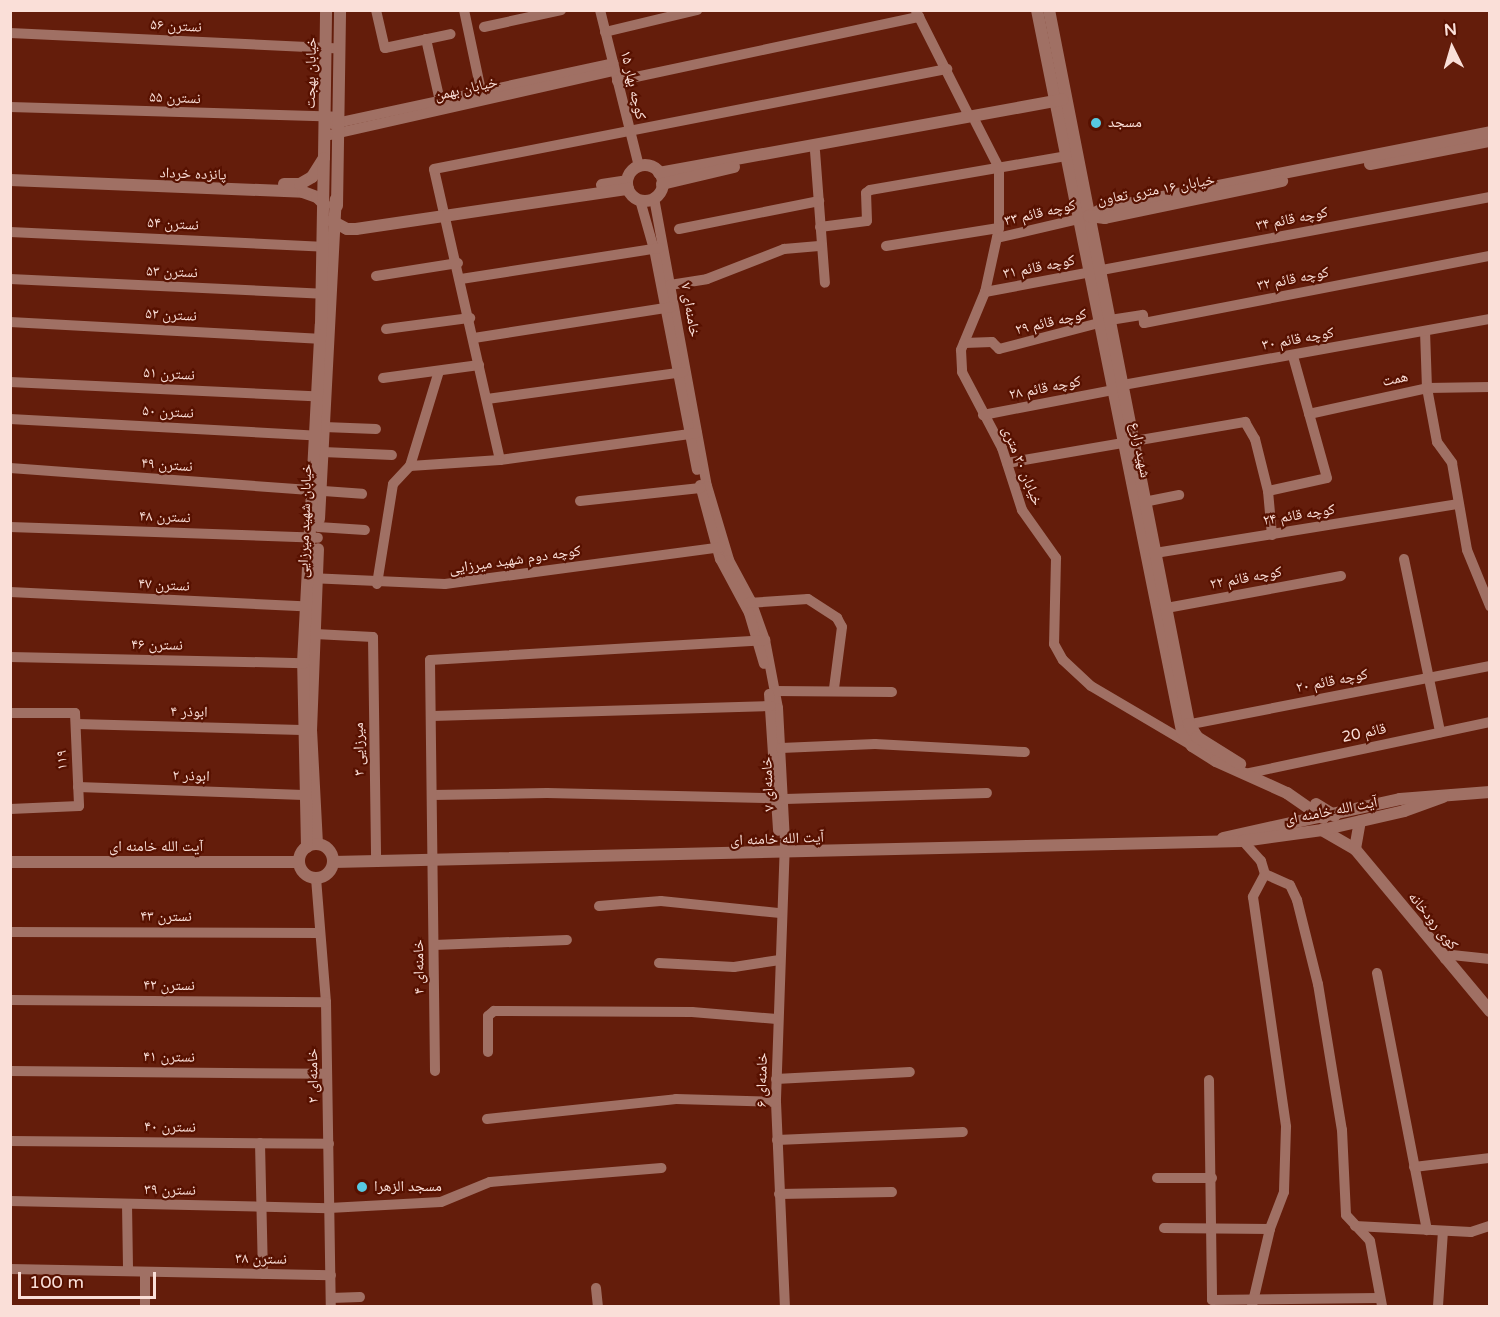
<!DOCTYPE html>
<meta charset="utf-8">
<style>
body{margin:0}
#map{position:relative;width:1500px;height:1317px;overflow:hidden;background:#641d0b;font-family:"Varela Round","Noto Naskh Arabic",sans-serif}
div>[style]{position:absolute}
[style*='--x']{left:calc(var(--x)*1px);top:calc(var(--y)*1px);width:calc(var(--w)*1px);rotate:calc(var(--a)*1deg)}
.minor>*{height:10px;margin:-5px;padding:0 5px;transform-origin:5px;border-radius:5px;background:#a07064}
.tertiary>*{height:12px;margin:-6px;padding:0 6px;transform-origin:6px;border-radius:6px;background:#a07064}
.tertiary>.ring{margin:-6px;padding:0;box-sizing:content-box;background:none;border:12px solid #a07064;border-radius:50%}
.dots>*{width:16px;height:16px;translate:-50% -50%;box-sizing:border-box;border:3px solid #571100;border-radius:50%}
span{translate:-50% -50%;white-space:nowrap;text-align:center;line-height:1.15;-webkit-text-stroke:4.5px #571100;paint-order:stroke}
.street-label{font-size:15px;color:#fadfd8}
.poi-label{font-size:15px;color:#fadfd8}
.left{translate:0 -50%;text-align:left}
.frame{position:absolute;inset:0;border:12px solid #fadfd8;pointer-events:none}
.north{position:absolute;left:1422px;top:18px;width:60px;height:60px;-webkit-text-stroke:4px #571100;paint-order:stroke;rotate:355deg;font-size:16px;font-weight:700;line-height:24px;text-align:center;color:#fadfd8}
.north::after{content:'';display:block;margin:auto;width:21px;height:27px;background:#fadfd8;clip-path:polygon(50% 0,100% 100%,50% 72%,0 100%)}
.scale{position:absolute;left:18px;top:1272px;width:138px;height:27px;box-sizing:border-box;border:3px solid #fadfd8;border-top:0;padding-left:8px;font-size:18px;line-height:21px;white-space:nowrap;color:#fadfd8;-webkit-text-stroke:4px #571100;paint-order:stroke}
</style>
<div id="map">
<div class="minor">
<i style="--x:376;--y:10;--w:39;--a:77"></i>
<i style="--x:385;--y:48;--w:67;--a:-12"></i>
<i style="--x:464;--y:10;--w:83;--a:78.1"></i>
<i style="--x:600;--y:10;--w:161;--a:76"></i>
<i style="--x:916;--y:11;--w:118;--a:63.2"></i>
<i style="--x:484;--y:27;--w:79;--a:-12.4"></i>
<i style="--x:605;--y:32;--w:95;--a:-13.4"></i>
<i style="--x:10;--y:33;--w:324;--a:2.7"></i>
<i style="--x:426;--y:39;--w:64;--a:77.3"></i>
<i style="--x:617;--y:81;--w:309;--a:-12"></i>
<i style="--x:10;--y:107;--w:329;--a:1.7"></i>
<i style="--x:975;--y:121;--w:53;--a:62.9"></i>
<i style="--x:999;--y:168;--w:60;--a:90"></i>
<i style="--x:999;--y:228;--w:66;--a:102.3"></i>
<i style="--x:985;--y:292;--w:63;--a:112.5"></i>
<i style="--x:961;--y:350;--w:22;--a:87"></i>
<i style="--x:962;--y:372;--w:86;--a:62.2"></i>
<i style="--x:1002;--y:448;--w:65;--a:72.1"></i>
<i style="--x:1022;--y:510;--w:59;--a:54.7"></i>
<i style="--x:1056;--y:558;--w:86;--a:91.3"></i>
<i style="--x:1054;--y:644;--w:18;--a:61"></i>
<i style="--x:1063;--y:660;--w:38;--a:43"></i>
<i style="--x:1091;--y:686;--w:116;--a:30.5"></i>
<i style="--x:332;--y:124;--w:288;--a:-12.2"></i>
<i style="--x:325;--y:136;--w:296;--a:-12.7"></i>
<i style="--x:815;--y:151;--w:132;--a:85.7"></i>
<i style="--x:654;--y:198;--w:293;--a:79.6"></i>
<i style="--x:707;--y:486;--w:77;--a:73.4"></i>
<i style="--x:729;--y:560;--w:47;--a:61.8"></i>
<i style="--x:751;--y:601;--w:41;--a:70.3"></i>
<i style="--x:765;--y:640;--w:69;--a:79.2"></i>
<i style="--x:778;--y:708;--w:133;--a:87"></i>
<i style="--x:785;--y:841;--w:261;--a:92"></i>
<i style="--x:776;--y:1102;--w:204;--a:87.5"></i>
<i style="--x:640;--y:200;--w:51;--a:74.1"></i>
<i style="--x:654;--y:249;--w:225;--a:79"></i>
<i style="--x:820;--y:227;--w:47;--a:-7.3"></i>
<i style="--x:867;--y:221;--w:28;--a:-92"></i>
<i style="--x:866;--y:193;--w:5;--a:-37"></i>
<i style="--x:870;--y:190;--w:206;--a:-9.8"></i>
<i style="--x:679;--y:229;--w:143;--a:-11.3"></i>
<i style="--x:10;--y:232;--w:321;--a:2.7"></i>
<i style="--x:997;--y:238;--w:92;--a:-13.1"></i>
<i style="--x:886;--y:246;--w:114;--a:-9.1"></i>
<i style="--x:376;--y:276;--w:83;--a:-9"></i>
<i style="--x:10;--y:279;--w:318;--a:2.7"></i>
<i style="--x:461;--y:279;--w:201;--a:-8.9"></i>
<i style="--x:670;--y:285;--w:37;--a:-9"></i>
<i style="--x:707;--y:279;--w:83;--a:-21.3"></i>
<i style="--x:784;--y:249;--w:38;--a:-5"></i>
<i style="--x:985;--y:292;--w:514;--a:-10.65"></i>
<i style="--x:10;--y:322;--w:318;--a:3.1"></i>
<i style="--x:386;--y:329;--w:85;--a:-7.5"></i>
<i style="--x:1425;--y:331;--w:57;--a:88"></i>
<i style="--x:1427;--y:388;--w:55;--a:79.5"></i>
<i style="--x:1437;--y:442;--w:26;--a:54"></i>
<i style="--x:1452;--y:463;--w:88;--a:80.2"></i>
<i style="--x:1467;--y:550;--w:61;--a:67.7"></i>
<i style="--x:474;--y:338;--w:200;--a:-8.9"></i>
<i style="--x:964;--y:343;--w:28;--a:-2"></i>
<i style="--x:992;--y:342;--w:10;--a:45"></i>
<i style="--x:999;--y:349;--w:115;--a:-14.6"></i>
<i style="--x:1110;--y:320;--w:33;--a:-9"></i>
<i style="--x:1143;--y:315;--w:8;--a:83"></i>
<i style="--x:1144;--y:323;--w:352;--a:-11"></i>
<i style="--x:383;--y:378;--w:97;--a:-7.7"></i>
<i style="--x:10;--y:382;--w:315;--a:2.7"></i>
<i style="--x:487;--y:399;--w:198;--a:-7.8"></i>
<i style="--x:1309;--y:414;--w:121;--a:-12.4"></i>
<i style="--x:1427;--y:388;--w:63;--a:-0.9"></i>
<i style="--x:983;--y:415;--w:132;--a:-10.9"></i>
<i style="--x:1113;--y:390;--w:11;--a:-27"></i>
<i style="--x:1123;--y:385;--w:373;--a:-10.2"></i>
<i style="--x:10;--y:419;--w:312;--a:3.1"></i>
<i style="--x:324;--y:427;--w:52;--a:2.2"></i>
<i style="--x:697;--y:433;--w:199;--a:172.2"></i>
<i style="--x:500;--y:460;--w:298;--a:-102.8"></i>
<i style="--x:434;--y:169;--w:523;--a:-11.03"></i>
<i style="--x:323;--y:452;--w:69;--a:2.5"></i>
<i style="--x:1007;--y:463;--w:242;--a:-9.8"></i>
<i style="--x:1245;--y:422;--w:20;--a:60"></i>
<i style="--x:1255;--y:439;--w:54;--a:76"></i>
<i style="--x:410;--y:466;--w:90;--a:-3.8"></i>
<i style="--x:10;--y:468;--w:353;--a:4.2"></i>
<i style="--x:700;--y:485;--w:77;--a:74.9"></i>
<i style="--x:720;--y:559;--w:61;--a:61.8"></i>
<i style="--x:749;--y:613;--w:53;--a:73.6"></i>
<i style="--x:580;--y:501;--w:121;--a:-6.2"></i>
<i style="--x:1139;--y:503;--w:41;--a:-11.3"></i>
<i style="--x:10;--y:527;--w:308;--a:2"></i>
<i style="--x:318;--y:527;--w:47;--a:3.7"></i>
<i style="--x:1272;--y:535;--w:44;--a:-95.2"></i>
<i style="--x:1268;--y:491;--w:60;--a:-12.4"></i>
<i style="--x:1327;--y:478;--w:127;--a:-105.6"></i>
<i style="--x:1149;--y:554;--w:312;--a:-9.2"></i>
<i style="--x:1404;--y:559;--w:177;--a:78.2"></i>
<i style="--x:309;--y:578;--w:136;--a:2.5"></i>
<i style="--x:445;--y:584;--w:279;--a:-7.6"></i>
<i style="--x:377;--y:584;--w:101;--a:-80.9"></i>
<i style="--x:393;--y:484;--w:25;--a:-47"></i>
<i style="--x:410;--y:466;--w:99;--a:-73"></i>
<i style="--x:10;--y:592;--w:304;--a:2.8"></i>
<i style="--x:748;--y:603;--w:60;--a:-3.8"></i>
<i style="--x:808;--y:599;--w:35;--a:33"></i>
<i style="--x:837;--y:618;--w:10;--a:61"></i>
<i style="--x:842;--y:627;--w:63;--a:97.4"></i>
<i style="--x:1161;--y:609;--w:183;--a:-10.4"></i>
<i style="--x:315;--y:634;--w:58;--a:3"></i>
<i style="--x:373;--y:637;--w:224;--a:89.2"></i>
<i style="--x:10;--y:657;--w:293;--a:1.2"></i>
<i style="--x:775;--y:691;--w:117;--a:0.5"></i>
<i style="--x:769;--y:694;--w:137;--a:86.2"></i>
<i style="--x:10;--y:713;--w:65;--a:0"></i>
<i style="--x:75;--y:713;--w:93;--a:87.5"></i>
<i style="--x:79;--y:806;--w:69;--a:177.5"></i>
<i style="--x:432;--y:716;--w:339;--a:-1.7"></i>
<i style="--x:76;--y:724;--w:226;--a:1.5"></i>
<i style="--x:1181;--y:726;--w:315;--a:-11"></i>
<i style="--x:781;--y:748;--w:94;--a:-2.4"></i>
<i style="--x:875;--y:744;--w:150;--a:3.1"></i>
<i style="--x:1245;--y:774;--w:250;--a:-12"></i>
<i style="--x:78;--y:787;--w:226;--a:2"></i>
<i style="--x:432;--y:795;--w:115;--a:-1"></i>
<i style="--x:547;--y:793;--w:229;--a:1.3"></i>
<i style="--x:785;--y:799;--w:202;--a:-1.7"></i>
<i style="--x:1243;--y:841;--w:27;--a:48"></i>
<i style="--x:1261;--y:861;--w:14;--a:73"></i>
<i style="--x:1265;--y:874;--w:26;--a:118"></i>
<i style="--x:1253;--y:897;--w:232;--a:81.8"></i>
<i style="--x:1286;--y:1127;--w:65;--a:91.8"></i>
<i style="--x:1284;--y:1192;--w:40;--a:111"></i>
<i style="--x:1270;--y:1229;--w:79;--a:103.2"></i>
<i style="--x:1265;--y:874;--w:27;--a:24"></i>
<i style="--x:1290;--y:885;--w:17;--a:65"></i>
<i style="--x:1297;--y:900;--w:87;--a:76"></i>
<i style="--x:1318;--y:984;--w:148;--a:80.7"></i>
<i style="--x:1342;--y:1130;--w:85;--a:87.3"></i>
<i style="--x:1346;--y:1215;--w:35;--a:47"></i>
<i style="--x:1370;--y:1241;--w:66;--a:79.5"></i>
<i style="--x:316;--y:878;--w:124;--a:85.4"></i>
<i style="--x:326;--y:1002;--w:304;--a:89.1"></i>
<i style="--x:599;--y:906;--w:62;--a:-4.6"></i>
<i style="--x:661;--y:901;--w:120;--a:5.8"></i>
<i style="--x:10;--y:932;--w:310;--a:0.2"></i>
<i style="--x:434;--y:945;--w:133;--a:-2.2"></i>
<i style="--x:1445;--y:959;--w:8;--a:-30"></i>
<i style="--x:1452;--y:955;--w:38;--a:6"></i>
<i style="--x:659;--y:963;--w:75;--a:3.1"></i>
<i style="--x:734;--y:967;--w:46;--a:-8.8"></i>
<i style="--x:1377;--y:973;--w:262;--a:79"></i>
<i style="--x:10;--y:1000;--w:316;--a:0.4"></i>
<i style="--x:488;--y:1052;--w:36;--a:-90"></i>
<i style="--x:488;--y:1016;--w:8;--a:-40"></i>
<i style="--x:494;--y:1011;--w:198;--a:0.3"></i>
<i style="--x:692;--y:1012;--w:85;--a:4.7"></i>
<i style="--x:10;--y:1071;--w:317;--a:0.5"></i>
<i style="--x:435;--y:1071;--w:411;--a:-90.7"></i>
<i style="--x:430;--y:660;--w:336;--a:-3.4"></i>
<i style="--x:776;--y:1079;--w:134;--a:-3"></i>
<i style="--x:1209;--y:1080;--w:220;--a:89.2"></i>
<i style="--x:1212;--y:1300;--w:167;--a:-0.7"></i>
<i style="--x:487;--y:1119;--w:190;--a:-6"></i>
<i style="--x:676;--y:1099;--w:100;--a:1.7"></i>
<i style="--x:777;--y:1140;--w:186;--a:-2.5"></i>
<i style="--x:10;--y:1141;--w:319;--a:0.5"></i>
<i style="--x:260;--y:1143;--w:131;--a:88.7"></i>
<i style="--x:1414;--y:1167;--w:77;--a:-6.8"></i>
<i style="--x:1157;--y:1178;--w:55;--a:0"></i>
<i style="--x:779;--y:1194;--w:113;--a:-1"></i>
<i style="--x:10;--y:1201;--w:319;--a:1.3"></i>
<i style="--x:329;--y:1208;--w:112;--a:-3.1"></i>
<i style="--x:441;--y:1202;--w:53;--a:-22.2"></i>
<i style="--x:490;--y:1182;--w:172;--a:-4.7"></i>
<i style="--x:127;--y:1204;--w:67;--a:89.1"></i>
<i style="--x:1355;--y:1226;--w:116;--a:3"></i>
<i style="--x:1471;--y:1232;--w:20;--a:-18"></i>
<i style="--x:1164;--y:1228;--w:106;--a:0.5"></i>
<i style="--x:10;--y:1269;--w:321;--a:1.1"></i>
<i style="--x:145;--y:1272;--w:34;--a:90"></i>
<i style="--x:596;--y:1288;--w:18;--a:84"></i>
<i style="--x:331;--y:1298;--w:29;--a:-2"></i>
<i style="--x:1438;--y:1306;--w:75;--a:-86.2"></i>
</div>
<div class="tertiary">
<i style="--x:1037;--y:10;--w:735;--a:78.63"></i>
<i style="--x:1182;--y:731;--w:18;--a:56"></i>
<i style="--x:1192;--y:746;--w:28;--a:32"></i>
<i style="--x:1216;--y:761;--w:78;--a:24.3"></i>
<i style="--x:1287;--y:793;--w:44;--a:34.8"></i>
<i style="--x:1049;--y:10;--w:728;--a:78.91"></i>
<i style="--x:1189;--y:724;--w:15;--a:58"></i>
<i style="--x:1197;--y:737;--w:51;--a:32.1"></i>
<i style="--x:1370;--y:164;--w:122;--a:-10.9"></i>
<i class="ring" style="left:627px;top:165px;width:24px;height:24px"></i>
<i style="--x:659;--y:173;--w:410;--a:-10.3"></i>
<i style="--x:10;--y:180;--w:293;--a:2.3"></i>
<i style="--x:303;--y:192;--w:15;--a:20"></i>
<i style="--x:317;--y:197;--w:11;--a:45"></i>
<i style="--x:284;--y:184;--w:16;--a:0"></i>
<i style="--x:300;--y:184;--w:14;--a:-30"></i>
<i style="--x:312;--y:177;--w:22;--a:-58"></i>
<i style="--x:324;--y:158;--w:148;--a:-89.2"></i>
<i style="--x:662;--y:184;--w:74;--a:-13.3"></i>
<i style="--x:602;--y:185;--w:25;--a:-9"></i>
<i style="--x:337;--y:206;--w:196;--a:-89.1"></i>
<i style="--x:1089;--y:216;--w:15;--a:-28"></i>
<i style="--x:1102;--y:209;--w:396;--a:-11.2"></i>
<i style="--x:1089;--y:216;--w:16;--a:7"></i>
<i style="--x:1105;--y:218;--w:181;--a:-11.8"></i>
<i style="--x:332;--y:221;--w:17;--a:28"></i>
<i style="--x:347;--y:229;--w:9;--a:0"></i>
<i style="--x:356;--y:229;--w:275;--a:-8.4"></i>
<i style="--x:319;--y:519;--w:320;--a:-87"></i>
<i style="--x:1316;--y:804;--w:22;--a:32"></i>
<i style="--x:1322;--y:830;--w:38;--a:30"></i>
<i style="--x:1355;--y:849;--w:211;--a:50.2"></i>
<i style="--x:1223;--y:838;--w:181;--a:-12.4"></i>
<i style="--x:1400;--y:799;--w:90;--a:-4.4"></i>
<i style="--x:317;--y:844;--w:113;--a:-93"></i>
<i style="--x:311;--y:731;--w:182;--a:-87.8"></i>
<i class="ring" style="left:299px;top:844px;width:22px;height:22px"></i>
<i style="--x:307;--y:847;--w:184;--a:-91.2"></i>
<i style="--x:303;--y:663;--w:339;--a:-87"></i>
<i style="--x:321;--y:324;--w:166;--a:-89"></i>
<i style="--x:1355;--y:849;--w:28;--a:-80"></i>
<i style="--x:10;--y:862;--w:289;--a:0"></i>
<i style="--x:333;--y:862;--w:910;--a:-1.32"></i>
<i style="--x:1243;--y:841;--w:80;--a:-7.9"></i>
<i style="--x:1322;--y:830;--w:84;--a:-13"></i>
<i style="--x:1404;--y:811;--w:41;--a:-19.7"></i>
</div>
<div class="dots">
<i style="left:1096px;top:123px;background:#57c9e2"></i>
<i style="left:362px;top:1187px;background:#57c9e2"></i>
</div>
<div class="street-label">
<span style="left:176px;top:26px;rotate:3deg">نسترن ۵۶</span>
<span style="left:311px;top:73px;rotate:-89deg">خیابان بهجت</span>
<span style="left:633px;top:85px;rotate:77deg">کوچه بهار ۱۵</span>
<span style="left:466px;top:89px;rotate:-13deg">خیابان بهمن</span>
<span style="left:175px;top:98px;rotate:2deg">نسترن ۵۵</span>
<span style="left:193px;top:174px;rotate:2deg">پانزده خرداد</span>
<span style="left:1156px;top:190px;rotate:-10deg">خیابان ۱۶ متری تعاون</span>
<span style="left:1040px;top:213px;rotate:-13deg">کوچه قائم ۳۳</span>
<span style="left:1292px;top:219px;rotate:-11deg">کوچه قائم ۳۴</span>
<span style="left:173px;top:224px;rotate:3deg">نسترن ۵۴</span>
<span style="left:1039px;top:267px;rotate:-11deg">۳۱ کوچه قائم</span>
<span style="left:172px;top:272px;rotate:2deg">نسترن ۵۳</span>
<span style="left:1293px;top:279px;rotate:-11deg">کوچه قائم ۳۲</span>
<span style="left:690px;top:310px;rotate:80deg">خامنه‌ای ۷</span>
<span style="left:171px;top:315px;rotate:3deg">نسترن ۵۲</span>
<span style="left:1051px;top:322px;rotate:-13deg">کوچه قائم ۲۹</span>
<span style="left:1298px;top:339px;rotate:-10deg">کوچه قائم ۳۰</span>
<span style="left:169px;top:374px;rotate:3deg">نسترن ۵۱</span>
<span style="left:1395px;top:379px;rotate:-12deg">همت</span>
<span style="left:1045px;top:388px;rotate:-11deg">کوچه قائم ۲۸</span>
<span style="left:168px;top:412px;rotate:3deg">نسترن ۵۰</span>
<span style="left:1140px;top:450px;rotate:79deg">شهید زارع</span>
<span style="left:167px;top:465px;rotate:4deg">نسترن ۴۹</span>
<span style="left:1022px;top:466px;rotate:68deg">خیابان ۲۰ متری</span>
<span style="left:1299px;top:515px;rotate:-9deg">کوچه قائم ۲۴</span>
<span style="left:165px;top:517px;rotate:2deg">نسترن ۴۸</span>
<span style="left:305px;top:521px;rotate:-88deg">خیابان شهید میرزایی</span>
<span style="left:515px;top:560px;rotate:-8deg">کوچه دوم شهید میرزایی</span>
<span style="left:1246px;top:578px;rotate:-10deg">کوچه قائم ۲۲</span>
<span style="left:164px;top:585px;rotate:3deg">نسترن ۴۷</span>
<span style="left:157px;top:645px;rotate:1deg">نسترن ۴۶</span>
<span style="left:1332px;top:681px;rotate:-11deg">کوچه قائم ۲۰</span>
<span style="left:189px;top:712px;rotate:1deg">ابوذر ۴</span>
<span style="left:1364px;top:733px;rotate:-12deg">قائم 20</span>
<span style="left:359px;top:749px;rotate:-91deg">میرزایی ۳</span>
<span style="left:62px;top:760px;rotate:-92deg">۱۱۹</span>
<span style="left:191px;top:776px;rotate:2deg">ابوذر ۲</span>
<span style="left:768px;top:784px;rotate:-93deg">خامنه‌ای ۷</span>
<span style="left:1331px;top:811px;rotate:-11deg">آیت الله خامنه ای</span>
<span style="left:777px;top:839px;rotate:-2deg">آیت الله خامنه ای</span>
<span style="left:156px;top:847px">آیت الله خامنه ای</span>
<span style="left:166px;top:917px">نسترن ۴۳</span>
<span style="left:1433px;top:921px;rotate:51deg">کوی رودخانه</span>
<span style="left:419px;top:967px;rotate:-91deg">خامنه‌ای ۴</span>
<span style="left:169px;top:986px">نسترن ۴۲</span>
<span style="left:169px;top:1057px;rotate:1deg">نسترن ۴۱</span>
<span style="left:313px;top:1076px;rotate:-91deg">خامنه‌ای ۲</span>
<span style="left:762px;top:1080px;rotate:-89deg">خامنه‌ای ۶</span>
<span style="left:170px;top:1127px;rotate:1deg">نسترن ۴۰</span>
<span style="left:170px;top:1190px;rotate:1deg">نسترن ۳۹</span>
<span style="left:261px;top:1259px;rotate:1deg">نسترن ۳۸</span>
</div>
<div class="poi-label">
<span class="left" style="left:1108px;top:123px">مسجد</span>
<span class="left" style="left:374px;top:1187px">مسجد الزهرا</span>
</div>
<div class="frame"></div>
<div class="north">N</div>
<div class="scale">100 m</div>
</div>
